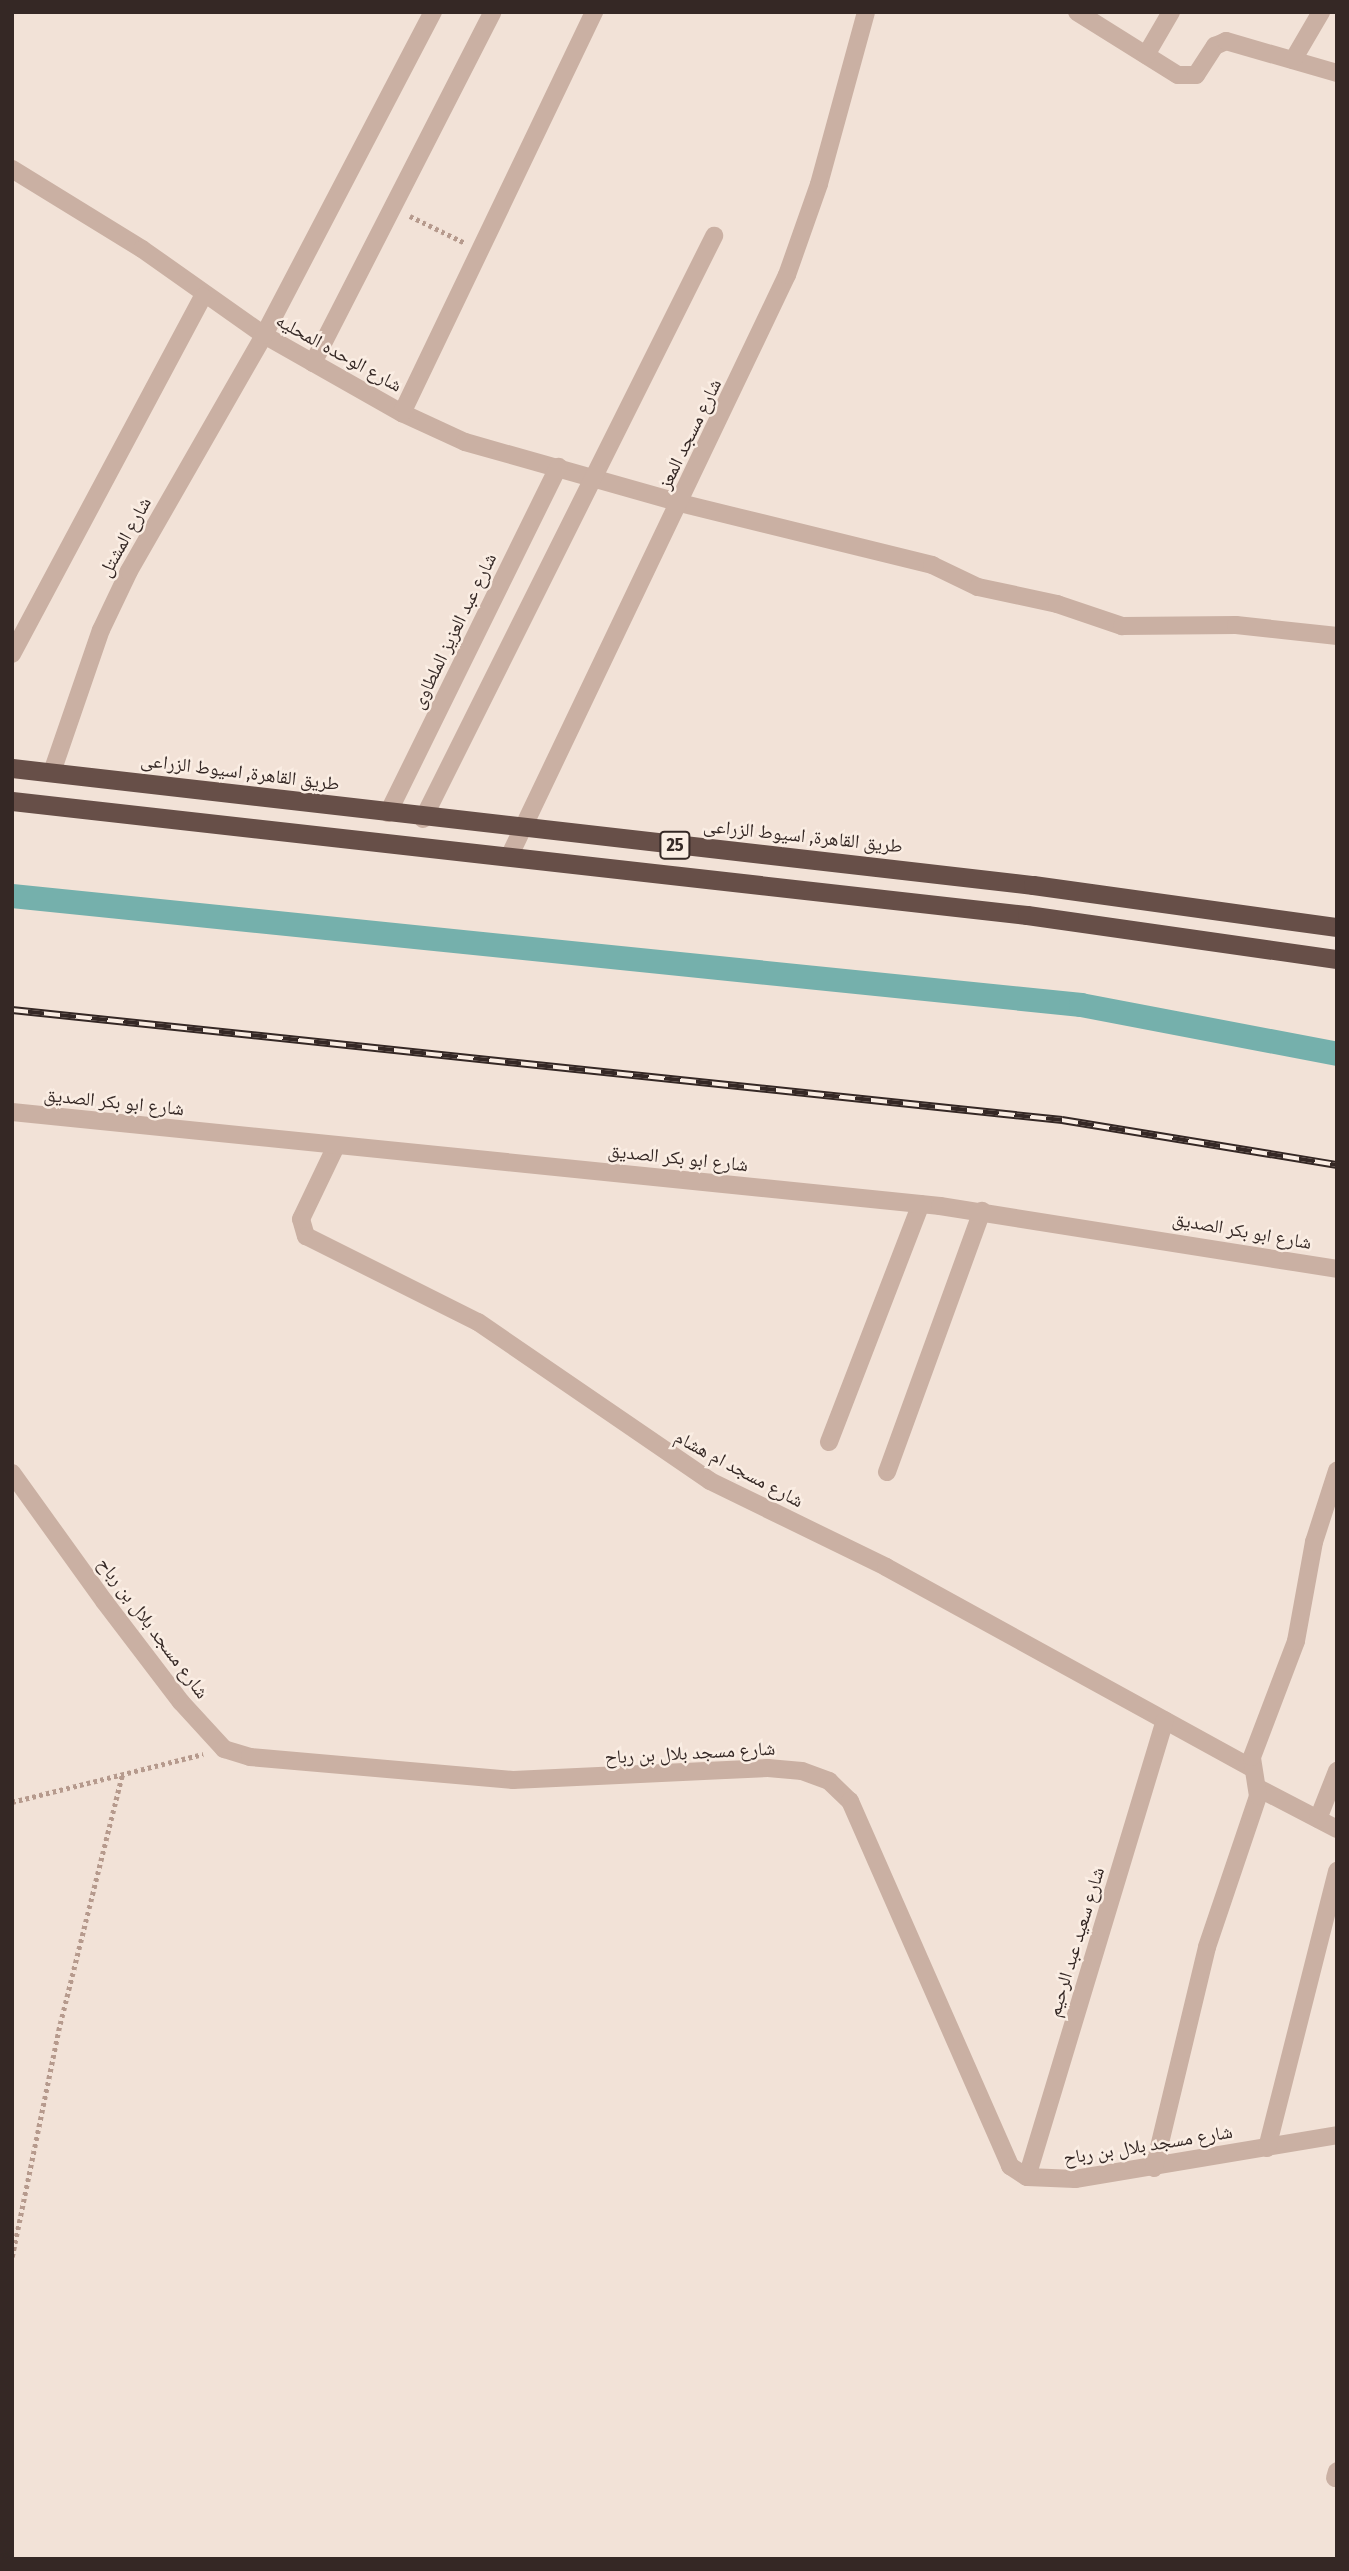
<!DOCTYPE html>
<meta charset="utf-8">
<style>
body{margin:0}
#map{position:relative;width:1349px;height:2571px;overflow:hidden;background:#f2e2d7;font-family:"Fira Sans Condensed","Noto Naskh Arabic",sans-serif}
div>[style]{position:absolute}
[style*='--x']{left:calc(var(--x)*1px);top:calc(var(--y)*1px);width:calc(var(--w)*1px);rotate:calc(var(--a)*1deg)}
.canal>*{height:24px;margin:-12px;padding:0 12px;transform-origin:12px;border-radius:12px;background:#75b0ac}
.path>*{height:4.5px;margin-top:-2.25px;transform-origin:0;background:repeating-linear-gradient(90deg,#b69a8d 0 3.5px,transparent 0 7px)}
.minor>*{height:18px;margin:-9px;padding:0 9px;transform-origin:9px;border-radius:9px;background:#cab0a3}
.tertiary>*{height:18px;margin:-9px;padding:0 9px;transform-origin:9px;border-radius:9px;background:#cab0a3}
.trunk>*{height:19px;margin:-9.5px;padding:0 9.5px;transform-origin:9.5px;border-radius:9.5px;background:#674f48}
.rail>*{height:8px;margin-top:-4px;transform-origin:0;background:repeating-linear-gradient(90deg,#faede3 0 16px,#352825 0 32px);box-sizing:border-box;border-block:2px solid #352825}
span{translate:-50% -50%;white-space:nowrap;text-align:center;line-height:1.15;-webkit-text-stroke:5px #faede3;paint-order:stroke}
.shield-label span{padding:2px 5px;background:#faede3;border:2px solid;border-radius:5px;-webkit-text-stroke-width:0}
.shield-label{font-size:18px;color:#352825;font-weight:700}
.street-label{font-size:19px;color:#352825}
.frame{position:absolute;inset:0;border:14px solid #352825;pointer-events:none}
</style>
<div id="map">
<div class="canal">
<i style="--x:12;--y:896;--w:1075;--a:5.82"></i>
<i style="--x:1081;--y:1005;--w:261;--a:10.8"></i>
</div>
<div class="path">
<i style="--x:410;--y:216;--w:61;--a:26.1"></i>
<i style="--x:12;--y:1802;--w:197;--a:-14.1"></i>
<i style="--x:12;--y:2257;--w:238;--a:-78.4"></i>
<i style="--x:60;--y:2024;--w:256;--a:-76"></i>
</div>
<div class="minor">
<i style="--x:1077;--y:12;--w:119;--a:32"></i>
<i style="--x:1178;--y:75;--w:18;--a:0"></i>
<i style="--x:1196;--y:75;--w:35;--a:-57"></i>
<i style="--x:1215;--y:46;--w:12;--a:-24"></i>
<i style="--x:1226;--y:41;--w:116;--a:16.1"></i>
<i style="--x:1146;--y:55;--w:50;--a:-59.8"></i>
<i style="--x:1293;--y:60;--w:56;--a:-59.7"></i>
<i style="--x:12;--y:169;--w:153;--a:31.6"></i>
<i style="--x:142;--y:249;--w:149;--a:35.2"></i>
<i style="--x:264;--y:335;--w:159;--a:29.5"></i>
<i style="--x:402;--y:413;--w:69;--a:24.7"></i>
<i style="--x:465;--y:442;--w:223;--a:15.8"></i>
<i style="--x:680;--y:503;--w:260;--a:13.8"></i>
<i style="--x:932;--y:565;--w:51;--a:25.6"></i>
<i style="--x:978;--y:587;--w:81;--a:12.1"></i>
<i style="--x:1057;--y:604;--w:69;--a:18.7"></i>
<i style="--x:1122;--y:626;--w:114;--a:-0.5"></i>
<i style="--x:1236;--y:625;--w:102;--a:6.2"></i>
<i style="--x:313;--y:363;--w:394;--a:-62.9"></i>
<i style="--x:402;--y:413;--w:445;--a:-64.4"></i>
<i style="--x:12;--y:654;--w:405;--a:-61.9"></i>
<i style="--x:52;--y:772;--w:150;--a:-71"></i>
<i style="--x:101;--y:630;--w:65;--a:-64.6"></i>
<i style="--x:129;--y:571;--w:272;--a:-60.2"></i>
<i style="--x:264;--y:335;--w:365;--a:-62.4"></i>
<i style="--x:388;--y:813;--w:386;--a:-63.8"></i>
<i style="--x:423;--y:819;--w:652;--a:-63.47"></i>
<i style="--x:509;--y:857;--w:645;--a:-64.47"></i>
<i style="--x:787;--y:275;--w:96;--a:-70.6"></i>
<i style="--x:819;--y:184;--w:178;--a:-74.7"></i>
<i style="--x:336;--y:1146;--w:81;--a:115.6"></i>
<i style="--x:301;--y:1219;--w:18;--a:74"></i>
<i style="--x:306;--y:1236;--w:192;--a:26.6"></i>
<i style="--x:478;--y:1322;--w:281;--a:34.4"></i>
<i style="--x:710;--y:1481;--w:196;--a:26"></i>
<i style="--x:886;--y:1567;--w:417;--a:28.8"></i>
<i style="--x:829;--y:1442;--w:255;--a:-68.9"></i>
<i style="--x:887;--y:1472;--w:278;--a:-70"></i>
<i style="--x:12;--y:1473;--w:158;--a:54.3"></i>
<i style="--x:104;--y:1601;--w:127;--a:52.7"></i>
<i style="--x:181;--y:1702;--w:64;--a:47.5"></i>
<i style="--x:224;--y:1749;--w:27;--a:17"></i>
<i style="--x:250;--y:1757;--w:264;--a:5"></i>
<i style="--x:513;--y:1780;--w:255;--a:-2.7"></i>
<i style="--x:768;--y:1768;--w:34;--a:5"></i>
<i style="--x:802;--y:1771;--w:29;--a:20"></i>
<i style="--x:829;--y:1781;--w:29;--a:44"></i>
<i style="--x:850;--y:1801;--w:399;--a:66.3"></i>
<i style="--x:1010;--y:2166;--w:20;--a:33"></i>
<i style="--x:1027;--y:2177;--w:48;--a:2.4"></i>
<i style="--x:1075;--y:2179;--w:266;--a:-9.5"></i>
<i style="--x:1258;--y:1788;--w:89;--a:27.4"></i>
<i style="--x:1318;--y:1819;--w:52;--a:-68.4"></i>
<i style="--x:1267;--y:2148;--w:286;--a:-75.8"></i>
<i style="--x:1154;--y:2168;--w:227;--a:-76.5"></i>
<i style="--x:1207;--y:1947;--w:159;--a:-71.3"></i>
<i style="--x:1258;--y:1796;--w:39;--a:-99"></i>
<i style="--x:1252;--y:1757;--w:124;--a:-69.2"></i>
<i style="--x:1296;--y:1641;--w:101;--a:-79.7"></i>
<i style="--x:1314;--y:1542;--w:75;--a:-72.1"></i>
<i style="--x:1027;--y:2177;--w:477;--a:-73.2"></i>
<i style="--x:1335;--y:2478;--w:7;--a:-74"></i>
</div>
<div class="tertiary">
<i style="--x:12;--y:1112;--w:933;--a:5.78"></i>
<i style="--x:940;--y:1206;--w:402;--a:9"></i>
</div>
<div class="trunk">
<i style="--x:12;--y:768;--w:1028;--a:6.54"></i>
<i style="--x:1033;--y:885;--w:307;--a:7.9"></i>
<i style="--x:12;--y:801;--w:1021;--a:6.41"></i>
<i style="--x:1027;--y:915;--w:313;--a:8.1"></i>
</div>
<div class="rail">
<i style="--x:12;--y:1010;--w:1056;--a:5.98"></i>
<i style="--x:1062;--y:1120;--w:279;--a:9.3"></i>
</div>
<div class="shield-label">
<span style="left:675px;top:845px">25</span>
</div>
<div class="street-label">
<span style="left:339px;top:353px;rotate:29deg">شارع الوحده المحليه</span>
<span style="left:690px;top:434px;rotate:-64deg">شارع مسجد المعز</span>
<span style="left:125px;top:537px;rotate:-61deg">شارع المشتل</span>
<span style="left:454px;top:631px;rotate:-64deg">شارع عبد العزيز الملطاوى</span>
<span style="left:240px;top:772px;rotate:7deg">طريق القاهرة, اسيوط الزراعى</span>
<span style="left:803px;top:836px;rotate:6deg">طريق القاهرة, اسيوط الزراعى</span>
<span style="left:114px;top:1102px;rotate:6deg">شارع ابو بكر الصديق</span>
<span style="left:678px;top:1158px;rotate:6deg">شارع ابو بكر الصديق</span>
<span style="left:1242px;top:1231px;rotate:10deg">شارع ابو بكر الصديق</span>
<span style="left:739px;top:1469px;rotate:28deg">شارع مسجد ام هشام</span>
<span style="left:153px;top:1628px;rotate:53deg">شارع مسجد بلال بن رباح</span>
<span style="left:690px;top:1753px;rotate:-3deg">شارع مسجد بلال بن رباح</span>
<span style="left:1076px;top:1942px;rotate:-73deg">شارع سعيد عبد الرحيم</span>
<span style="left:1148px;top:2145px;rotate:-9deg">شارع مسجد بلال بن رباح</span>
</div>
<div class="frame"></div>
</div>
